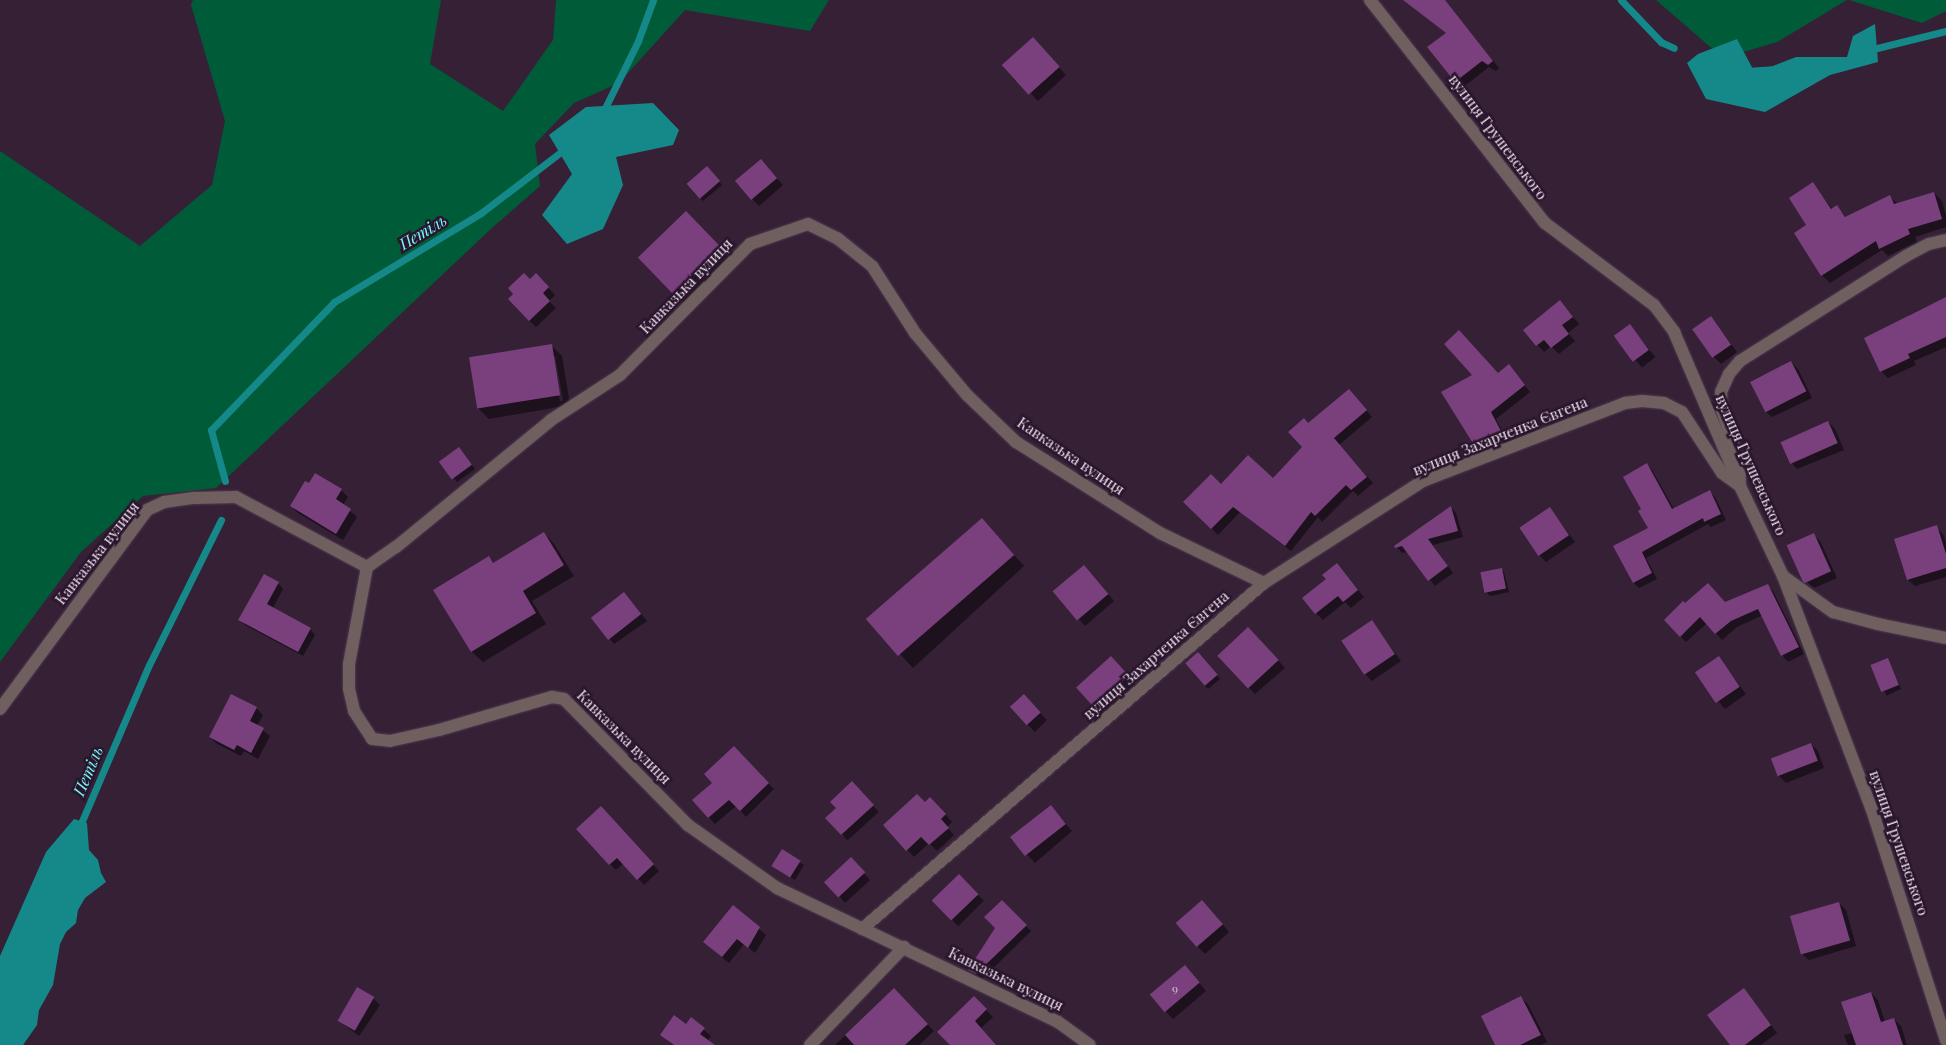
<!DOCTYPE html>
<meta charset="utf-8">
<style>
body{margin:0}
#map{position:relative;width:1946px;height:1045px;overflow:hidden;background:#352036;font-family:"Playfair Display",serif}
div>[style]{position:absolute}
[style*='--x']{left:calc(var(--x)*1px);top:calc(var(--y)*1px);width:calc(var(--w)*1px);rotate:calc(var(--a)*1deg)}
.green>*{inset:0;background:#005c38}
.water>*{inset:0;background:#15888a}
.shadow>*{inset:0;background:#0007;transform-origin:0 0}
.stream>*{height:7px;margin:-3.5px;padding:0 3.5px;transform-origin:3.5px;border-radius:3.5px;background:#15888a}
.building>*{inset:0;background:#79407d;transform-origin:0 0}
.roads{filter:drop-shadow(0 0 1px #4f3b50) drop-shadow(0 0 1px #4f3b50)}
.minor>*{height:12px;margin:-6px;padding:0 6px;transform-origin:6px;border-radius:6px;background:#705f5f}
span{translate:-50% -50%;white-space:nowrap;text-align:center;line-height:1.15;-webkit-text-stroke:5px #2a162c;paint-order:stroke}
.number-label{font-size:12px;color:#d3bad4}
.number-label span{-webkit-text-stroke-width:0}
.street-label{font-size:15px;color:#f1e3f1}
.water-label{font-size:16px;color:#75fafc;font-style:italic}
</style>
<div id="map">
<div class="green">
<i style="clip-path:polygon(193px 0,441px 0,430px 64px,503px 111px,553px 40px,556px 0,829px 0,810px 31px,685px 10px,619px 83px,574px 103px,535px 144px,540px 186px,493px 227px,216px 488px,143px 496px,81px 552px,0 662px,0 151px,140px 246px,212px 185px,225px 121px,191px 5px)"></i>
<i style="clip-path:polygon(1656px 0,1847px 0,1777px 42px,1723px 58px)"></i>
<i style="clip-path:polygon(1849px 0,1946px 0,1946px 11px,1922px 23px)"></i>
</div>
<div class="water">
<i style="clip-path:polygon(1875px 24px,1878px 62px,1830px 75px,1765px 112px,1706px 99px,1687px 63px,1698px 54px,1737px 39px,1755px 73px,1796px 57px,1847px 57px,1853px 36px)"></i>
<i style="clip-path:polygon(653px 103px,679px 130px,673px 145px,616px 157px,623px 185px,603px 229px,567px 244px,542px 215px,572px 174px,549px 135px,586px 107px)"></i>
<i style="clip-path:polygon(74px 819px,87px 823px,89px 850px,98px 860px,101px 873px,106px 882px,85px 898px,78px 910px,76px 923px,66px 932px,60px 944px,53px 985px,39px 1010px,37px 1025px,23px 1045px,0 1045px,0 956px,46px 852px)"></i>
</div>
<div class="shadow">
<i style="clip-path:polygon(1404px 0,1444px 0,1499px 68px,1496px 71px,1489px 67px,1462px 88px,1456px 81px,1446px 33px)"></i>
<i style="clip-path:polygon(1039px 45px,1066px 75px,1038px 101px,1004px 65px)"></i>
<i style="clip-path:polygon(768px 168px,783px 185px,759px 206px,752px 199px)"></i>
<i style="clip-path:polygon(710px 170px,722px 185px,703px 201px,700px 198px)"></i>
<i style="clip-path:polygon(1813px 184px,1833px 210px,1837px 207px,1847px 218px,1890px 197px,1898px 204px,1934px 193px,1942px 201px,1946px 216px,1946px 227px,1915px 237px,1917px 242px,1888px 256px,1882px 250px,1830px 283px,1822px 275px,1807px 226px)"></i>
<i style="left:686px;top:213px;width:63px;height:64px;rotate:46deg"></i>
<i style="clip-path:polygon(536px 275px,555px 295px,549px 301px,556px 308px,536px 327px,529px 320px,530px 281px)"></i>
<i style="clip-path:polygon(1945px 298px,1946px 347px,1914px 361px,1916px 365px,1888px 378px,1881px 371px,1911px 318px,1909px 315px)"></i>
<i style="clip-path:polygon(1566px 309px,1579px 324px,1568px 333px,1575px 341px,1559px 354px,1551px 346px,1544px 352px,1525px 331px)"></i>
<i style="clip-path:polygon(1711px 318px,1737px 352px,1721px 364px,1714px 357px)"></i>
<i style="left:1630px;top:326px;width:40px;height:17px;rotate:51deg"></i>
<i style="clip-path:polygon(evenodd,551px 345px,562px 356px,570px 405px,489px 419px,478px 408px,551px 345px,553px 356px,555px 356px,563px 401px,560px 401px,553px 356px)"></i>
<i style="clip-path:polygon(1791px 362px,1798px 369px,1812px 398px,1772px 417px,1765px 411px,1751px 381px)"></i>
<i style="clip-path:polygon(1515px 373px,1530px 392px,1496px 419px,1506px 438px,1481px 451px,1475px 444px,1498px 374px)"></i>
<i style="clip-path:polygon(1355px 397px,1372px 417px,1339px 445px,1373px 483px,1358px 496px,1353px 491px,1322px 522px,1318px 517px,1291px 551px,1240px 512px,1218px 535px,1185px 502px,1221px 486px,1273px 480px,1304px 447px,1308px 424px)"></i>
<i style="clip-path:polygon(1828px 422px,1835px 429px,1844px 450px,1797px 469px,1791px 462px)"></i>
<i style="clip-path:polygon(462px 452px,475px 469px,457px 482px,441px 462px)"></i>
<i style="clip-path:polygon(1647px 464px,1652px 470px,1674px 509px,1709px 492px,1715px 497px,1726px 520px,1711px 527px,1708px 524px,1646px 558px,1657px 579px,1639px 588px,1634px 583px,1615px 547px,1649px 529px,1643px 510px)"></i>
<i style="clip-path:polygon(341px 490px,348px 497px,343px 505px,357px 517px,343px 540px,298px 513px,291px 506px)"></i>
<i style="clip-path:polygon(1451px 507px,1456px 513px,1463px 537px,1433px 545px,1453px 573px,1435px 586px,1408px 552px,1402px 553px,1396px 546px)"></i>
<i style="clip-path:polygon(1550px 509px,1575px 542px,1546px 562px,1539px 555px)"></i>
<i style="clip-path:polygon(1936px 527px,1943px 534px,1946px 542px,1946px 577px,1915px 586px,1908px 580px)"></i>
<i style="clip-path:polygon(992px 531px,1024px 566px,913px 668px,869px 620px)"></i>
<i style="clip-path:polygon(544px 533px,554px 544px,574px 576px,532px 601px,546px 624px,483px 662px,472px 652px,435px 590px,488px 557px,494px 563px)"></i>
<i style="clip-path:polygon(1813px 534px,1820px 541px,1837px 578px,1814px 588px,1807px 582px,1789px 546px)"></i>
<i style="clip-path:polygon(1337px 565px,1364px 597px,1351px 608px,1345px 602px,1323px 620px,1316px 613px,1328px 580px)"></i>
<i style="clip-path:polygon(1501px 569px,1504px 572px,1509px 592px,1490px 596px,1487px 593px)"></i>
<i style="clip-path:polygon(1091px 574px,1114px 601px,1085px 626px,1055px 592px)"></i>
<i style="clip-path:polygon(278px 583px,283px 589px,273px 608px,310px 629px,315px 635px,303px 656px,245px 625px,240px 620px)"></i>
<i style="clip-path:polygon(1767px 585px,1773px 591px,1804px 654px,1788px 662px,1782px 655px,1763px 615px,1737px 627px,1722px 640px,1707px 623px,1686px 642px,1665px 620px,1685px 605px,1725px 604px)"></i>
<i style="clip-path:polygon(624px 593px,647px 621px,614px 644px,608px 637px)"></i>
<i style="clip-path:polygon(1372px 622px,1401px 661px,1372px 681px,1365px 674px)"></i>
<i style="clip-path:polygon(1255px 635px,1285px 668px,1255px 694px,1248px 687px)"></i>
<i style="clip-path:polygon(1201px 656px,1220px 679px,1208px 689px,1186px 663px)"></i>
<i style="clip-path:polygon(1718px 658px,1746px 694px,1725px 709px,1719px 702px)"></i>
<i style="left:1887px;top:660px;width:32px;height:16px;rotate:64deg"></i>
<i style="clip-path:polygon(1118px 665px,1135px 684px,1101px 713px,1078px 688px)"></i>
<i style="clip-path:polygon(1024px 696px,1047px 720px,1035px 732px,1028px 725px)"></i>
<i style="clip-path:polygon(256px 708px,263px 715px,257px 726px,270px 736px,258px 759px,244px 751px,241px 756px,217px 744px,210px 737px)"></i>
<i style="clip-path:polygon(1811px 744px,1818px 751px,1824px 768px,1786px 783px,1779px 776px)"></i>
<i style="clip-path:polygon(734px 747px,774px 789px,746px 817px,736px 806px,715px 824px,694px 801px,714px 783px)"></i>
<i style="left:858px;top:789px;width:31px;height:42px;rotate:48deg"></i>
<i style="clip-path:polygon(925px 803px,937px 805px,952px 822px,947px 827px,954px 835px,937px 851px,929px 843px,914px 857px,884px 825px)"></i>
<i style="clip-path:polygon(607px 814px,659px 871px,644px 885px,624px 863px,616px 870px,610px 864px)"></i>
<i style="clip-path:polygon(1057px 814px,1072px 831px,1035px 863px,1013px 839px)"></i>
<i style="clip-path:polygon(782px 851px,804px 865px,795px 880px,776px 868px)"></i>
<i style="clip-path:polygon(851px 859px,870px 880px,845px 903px,839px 896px)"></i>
<i style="left:959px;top:876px;width:35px;height:36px;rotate:45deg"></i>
<i style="clip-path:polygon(1002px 901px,1031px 931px,982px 979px,970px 970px,997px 928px)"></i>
<i style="clip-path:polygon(1839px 903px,1846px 910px,1856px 946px,1809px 960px,1802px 954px)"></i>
<i style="clip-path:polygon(733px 907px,766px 935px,755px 953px,744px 944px,729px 963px,704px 942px)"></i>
<i style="clip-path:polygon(1209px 908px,1229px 932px,1205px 954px,1198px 947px)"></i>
<i style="clip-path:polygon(1191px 973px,1206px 991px,1173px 1019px,1166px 1012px)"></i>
<i style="clip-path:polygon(1743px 989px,1777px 1033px,1761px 1045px,1731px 1045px)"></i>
<i style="clip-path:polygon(894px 990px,934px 1031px,919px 1045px,835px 1045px)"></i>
<i style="clip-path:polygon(1871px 993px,1878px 1000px,1885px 1022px,1894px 1019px,1901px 1026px,1907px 1045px,1848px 1045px,1844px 1035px,1853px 1033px)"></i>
<i style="clip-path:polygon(373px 998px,380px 1005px,359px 1036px,338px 1020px)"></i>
<i style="clip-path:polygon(974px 998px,993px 1017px,981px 1028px,995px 1045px,952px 1045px)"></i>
<i style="clip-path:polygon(1521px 998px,1528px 1004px,1547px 1042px,1541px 1045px,1497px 1045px)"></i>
<i style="clip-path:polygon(691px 1019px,711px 1036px,707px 1041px,711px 1045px,673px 1045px,661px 1035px,686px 1025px)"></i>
</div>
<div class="stream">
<i style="--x:1621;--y:0;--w:58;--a:46.4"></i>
<i style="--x:1661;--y:42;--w:14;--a:25"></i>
<i style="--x:1869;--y:50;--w:79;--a:-13.9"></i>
<i style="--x:1746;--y:71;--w:27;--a:-4"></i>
<i style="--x:602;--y:114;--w:81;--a:-63.7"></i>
<i style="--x:638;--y:41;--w:44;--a:-69.9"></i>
<i style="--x:225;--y:481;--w:53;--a:-105.4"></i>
<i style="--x:211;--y:430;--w:178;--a:-46.1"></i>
<i style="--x:334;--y:302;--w:172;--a:-31.2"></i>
<i style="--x:481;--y:213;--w:107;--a:-37.4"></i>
<i style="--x:79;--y:828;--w:177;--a:-66.8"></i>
<i style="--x:149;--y:665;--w:162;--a:-63.6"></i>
</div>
<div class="building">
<i style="clip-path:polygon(1403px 0,1445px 0,1493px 61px,1488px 65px,1482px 61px,1455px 82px,1427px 47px,1446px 33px)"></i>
<i style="left:1033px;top:37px;width:40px;height:42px;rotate:48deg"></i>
<i style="left:761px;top:159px;width:25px;height:34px;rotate:50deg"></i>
<i style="left:707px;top:166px;width:20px;height:27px;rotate:49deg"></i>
<i style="clip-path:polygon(1813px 182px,1831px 209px,1837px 205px,1845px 217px,1890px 195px,1894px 204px,1934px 192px,1942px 219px,1908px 229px,1910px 234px,1879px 249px,1876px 241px,1821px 276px,1794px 233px,1806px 225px,1789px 198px)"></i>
<i style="left:686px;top:211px;width:50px;height:67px;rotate:46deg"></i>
<i style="clip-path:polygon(524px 273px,530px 279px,536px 273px,549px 287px,543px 293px,550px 301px,529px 321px,508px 299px,513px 294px,508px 288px)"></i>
<i style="clip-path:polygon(1946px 297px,1946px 337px,1908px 354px,1910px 358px,1880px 372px,1864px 338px)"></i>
<i style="clip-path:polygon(1560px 300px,1573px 317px,1562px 325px,1569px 334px,1551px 348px,1544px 340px,1536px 346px,1523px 330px)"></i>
<i style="left:1711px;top:316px;width:35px;height:23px;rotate:55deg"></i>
<i style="left:1630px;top:324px;width:32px;height:20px;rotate:54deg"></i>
<i style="clip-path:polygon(1459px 330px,1498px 373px,1509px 364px,1525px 385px,1491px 412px,1501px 431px,1474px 445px,1441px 392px,1472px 375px,1444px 344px)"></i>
<i style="left:552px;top:344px;width:52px;height:84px;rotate:81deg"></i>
<i style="left:1791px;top:361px;width:34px;height:46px;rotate:63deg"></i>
<i style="clip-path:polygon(1349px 389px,1367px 410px,1334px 438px,1367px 477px,1351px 490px,1346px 485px,1315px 516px,1311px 512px,1285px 546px,1233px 507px,1211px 529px,1183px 502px,1211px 474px,1221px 484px,1248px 455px,1273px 478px,1302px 447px,1288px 432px,1304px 418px,1308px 423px)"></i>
<i style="left:1828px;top:421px;width:24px;height:52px;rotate:66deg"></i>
<i style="left:459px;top:447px;width:22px;height:25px;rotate:54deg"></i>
<i style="clip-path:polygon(1647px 463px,1672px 509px,1710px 490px,1721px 514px,1704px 522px,1703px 518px,1642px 552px,1652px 573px,1633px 583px,1613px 546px,1648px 528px,1638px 511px,1641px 509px,1623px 477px)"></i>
<i style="clip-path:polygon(315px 473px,342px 489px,336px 499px,351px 509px,336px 534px,290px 506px,305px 481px,309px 483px)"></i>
<i style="clip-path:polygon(1451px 506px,1458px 531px,1428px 539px,1448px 566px,1428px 581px,1402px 546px,1395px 548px,1394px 546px)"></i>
<i style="left:1550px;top:507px;width:34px;height:37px;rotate:56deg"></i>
<i style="left:982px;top:518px;width:49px;height:154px;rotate:49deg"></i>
<i style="clip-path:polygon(1937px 525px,1946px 554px,1946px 568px,1907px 580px,1894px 539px)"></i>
<i style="clip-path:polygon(544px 532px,564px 565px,523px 591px,536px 613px,471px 652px,433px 590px,489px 556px,493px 563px)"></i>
<i style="left:1814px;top:533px;width:42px;height:30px;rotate:66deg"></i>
<i style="clip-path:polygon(1337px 563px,1358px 590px,1343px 602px,1338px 596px,1315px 614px,1302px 598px,1326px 579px,1322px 575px)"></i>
<i style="left:1084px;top:565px;width:38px;height:41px;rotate:50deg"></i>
<i style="left:1502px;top:568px;width:21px;height:22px;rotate:79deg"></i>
<i style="clip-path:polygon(264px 574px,279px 582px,267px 604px,311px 628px,298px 652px,238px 620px)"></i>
<i style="clip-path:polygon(1708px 583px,1725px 602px,1768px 584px,1799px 647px,1781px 656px,1758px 609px,1731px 621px,1715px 634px,1700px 617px,1680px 637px,1664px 620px,1683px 601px,1685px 603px)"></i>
<i style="left:624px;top:592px;width:28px;height:42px;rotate:52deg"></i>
<i style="left:1372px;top:620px;width:41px;height:37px;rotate:56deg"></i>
<i style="left:1248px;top:627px;width:45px;height:42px;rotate:47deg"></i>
<i style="left:1198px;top:652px;width:30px;height:17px;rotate:49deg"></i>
<i style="left:1111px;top:656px;width:27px;height:47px;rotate:48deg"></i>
<i style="left:1719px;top:656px;width:37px;height:29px;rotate:56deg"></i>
<i style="left:1888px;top:658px;width:29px;height:19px;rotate:68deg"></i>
<i style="clip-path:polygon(231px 694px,257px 707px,250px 721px,264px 728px,251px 753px,237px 745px,234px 750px,209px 737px)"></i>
<i style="left:1024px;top:694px;width:25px;height:19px;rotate:48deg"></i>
<i style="left:1811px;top:743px;width:19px;height:43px;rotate:69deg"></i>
<i style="clip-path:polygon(734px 746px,769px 783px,740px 811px,729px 800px,708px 818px,692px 800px,712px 783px,704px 774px)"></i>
<i style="clip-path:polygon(852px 781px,874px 805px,841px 835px,825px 818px,836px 808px,830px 802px)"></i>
<i style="clip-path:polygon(917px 794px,925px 802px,930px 797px,946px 814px,941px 819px,949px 828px,929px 845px,921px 837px,906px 851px,883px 825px)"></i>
<i style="left:1051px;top:805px;width:24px;height:52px;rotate:52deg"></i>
<i style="clip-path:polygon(601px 806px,654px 864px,637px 880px,617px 858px,609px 865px,576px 829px)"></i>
<i style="left:782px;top:849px;width:22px;height:20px;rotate:32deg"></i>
<i style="left:851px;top:857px;width:21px;height:37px;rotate:47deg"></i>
<i style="left:959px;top:874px;width:28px;height:38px;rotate:46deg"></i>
<i style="clip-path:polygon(1002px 900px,1027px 925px,976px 974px,968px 970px,995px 928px,984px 917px)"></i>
<i style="left:1202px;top:900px;width:32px;height:35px;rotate:49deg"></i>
<i style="left:1839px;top:902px;width:40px;height:51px;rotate:74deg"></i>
<i style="clip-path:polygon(733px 905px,760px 927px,748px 948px,737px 939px,722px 957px,703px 942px)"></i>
<i style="left:1185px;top:965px;width:23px;height:46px;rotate:50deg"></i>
<i style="left:357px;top:987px;width:20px;height:39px;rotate:30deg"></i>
<i style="clip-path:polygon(894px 988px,928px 1024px,905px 1045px,854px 1045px,845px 1035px)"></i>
<i style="clip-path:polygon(1744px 988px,1771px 1025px,1745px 1045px,1730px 1045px,1707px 1015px)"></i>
<i style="clip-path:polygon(1871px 992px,1881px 1022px,1894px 1018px,1903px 1045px,1856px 1045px,1841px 1002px)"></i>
<i style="clip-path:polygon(974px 996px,987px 1009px,975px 1021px,996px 1045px,950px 1045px,937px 1032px)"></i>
<i style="clip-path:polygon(1521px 996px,1541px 1035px,1520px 1045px,1495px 1045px,1481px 1016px)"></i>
<i style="clip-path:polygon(674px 1015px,686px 1024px,691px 1017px,705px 1028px,700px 1034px,715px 1045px,674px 1045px,660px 1035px)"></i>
</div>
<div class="roads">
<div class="minor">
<i style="--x:1370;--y:0;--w:283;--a:51.9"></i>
<i style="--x:1545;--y:223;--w:136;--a:37"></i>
<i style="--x:1654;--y:305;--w:34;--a:53"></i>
<i style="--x:1674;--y:332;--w:168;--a:66.8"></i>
<i style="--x:1740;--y:486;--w:100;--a:64.5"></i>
<i style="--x:1783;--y:576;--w:250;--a:69.2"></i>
<i style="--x:1872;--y:810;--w:242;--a:72.2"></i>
<i style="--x:367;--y:567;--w:99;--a:100.5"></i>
<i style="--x:349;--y:664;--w:25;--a:90"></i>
<i style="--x:349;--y:689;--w:23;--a:77"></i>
<i style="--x:354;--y:711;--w:33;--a:57"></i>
<i style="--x:372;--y:739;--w:18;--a:6"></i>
<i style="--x:390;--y:741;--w:50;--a:-12.7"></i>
<i style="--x:439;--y:730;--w:118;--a:-16.3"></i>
<i style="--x:552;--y:697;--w:12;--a:9"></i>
<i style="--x:564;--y:699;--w:177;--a:45.5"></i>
<i style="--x:688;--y:825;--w:109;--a:35.3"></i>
<i style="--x:777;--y:888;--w:311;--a:25.5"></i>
<i style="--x:1058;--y:1022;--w:39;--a:36"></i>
<i style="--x:1783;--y:576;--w:62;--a:35.8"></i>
<i style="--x:1833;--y:612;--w:47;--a:14.9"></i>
<i style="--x:1878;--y:624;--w:69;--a:11.6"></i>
<i style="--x:0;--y:709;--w:247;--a:-53.5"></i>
<i style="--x:147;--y:510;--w:19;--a:-25"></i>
<i style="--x:164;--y:502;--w:30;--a:-8"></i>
<i style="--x:194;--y:498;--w:42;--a:-1.4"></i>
<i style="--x:236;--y:497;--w:149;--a:28.1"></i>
<i style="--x:367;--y:567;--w:35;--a:-35"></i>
<i style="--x:396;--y:547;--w:200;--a:-39.3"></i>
<i style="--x:551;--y:420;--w:82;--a:-33.1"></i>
<i style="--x:620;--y:375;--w:185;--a:-45.2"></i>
<i style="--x:750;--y:244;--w:61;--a:-19"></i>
<i style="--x:808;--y:224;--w:32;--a:26"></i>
<i style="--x:837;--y:238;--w:45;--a:38.7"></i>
<i style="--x:872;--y:266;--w:80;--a:57.3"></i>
<i style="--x:915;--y:333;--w:81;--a:50"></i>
<i style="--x:967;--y:395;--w:68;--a:43.8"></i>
<i style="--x:1016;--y:442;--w:170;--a:32.3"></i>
<i style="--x:1160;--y:533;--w:115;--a:25.7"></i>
<i style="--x:862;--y:929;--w:530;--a:-40.72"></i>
<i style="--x:1264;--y:583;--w:189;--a:-32.7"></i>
<i style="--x:1423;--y:481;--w:217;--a:-21.1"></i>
<i style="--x:1625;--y:403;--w:17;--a:-7"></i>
<i style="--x:1642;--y:401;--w:22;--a:5"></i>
<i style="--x:1664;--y:403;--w:20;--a:27"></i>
<i style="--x:1682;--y:412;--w:73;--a:56.7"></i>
<i style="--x:1722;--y:473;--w:22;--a:36"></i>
<i style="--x:1740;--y:486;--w:24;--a:-92"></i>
<i style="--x:1739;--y:462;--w:55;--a:-108.1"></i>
<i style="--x:1722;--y:410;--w:18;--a:-93"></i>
<i style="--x:1721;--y:392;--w:20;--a:-66"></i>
<i style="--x:1729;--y:374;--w:17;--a:-50"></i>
<i style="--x:1740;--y:361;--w:196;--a:-32.3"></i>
<i style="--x:1906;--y:256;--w:26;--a:-28"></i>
<i style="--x:1929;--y:244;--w:17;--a:-13"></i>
<i style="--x:810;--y:1045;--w:136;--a:-46.2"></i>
</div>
</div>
<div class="number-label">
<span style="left:1175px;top:989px">9</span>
</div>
<div class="street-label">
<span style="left:1498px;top:137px;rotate:53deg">вулиця Грушевського</span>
<span style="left:686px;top:286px;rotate:-46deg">Кавказька вулиця</span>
<span style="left:1500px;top:436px;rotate:-22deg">вулиця Захарченка Євгена</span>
<span style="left:1071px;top:456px;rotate:34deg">Кавказька вулиця</span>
<span style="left:1751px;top:465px;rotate:66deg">вулиця Грушевського</span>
<span style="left:97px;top:553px;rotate:-52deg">Кавказька вулиця</span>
<span style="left:1156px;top:655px;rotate:-41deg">вулиця Захарченка Євгена</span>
<span style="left:624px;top:737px;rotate:45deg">Кавказька вулиця</span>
<span style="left:1899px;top:843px;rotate:71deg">вулиця Грушевського</span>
<span style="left:1006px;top:979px;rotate:26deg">Кавказька вулиця</span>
</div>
<div class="water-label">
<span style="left:423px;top:232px;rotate:-31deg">Петіль</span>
<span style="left:88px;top:771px;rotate:-67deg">Петіль</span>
</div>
</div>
